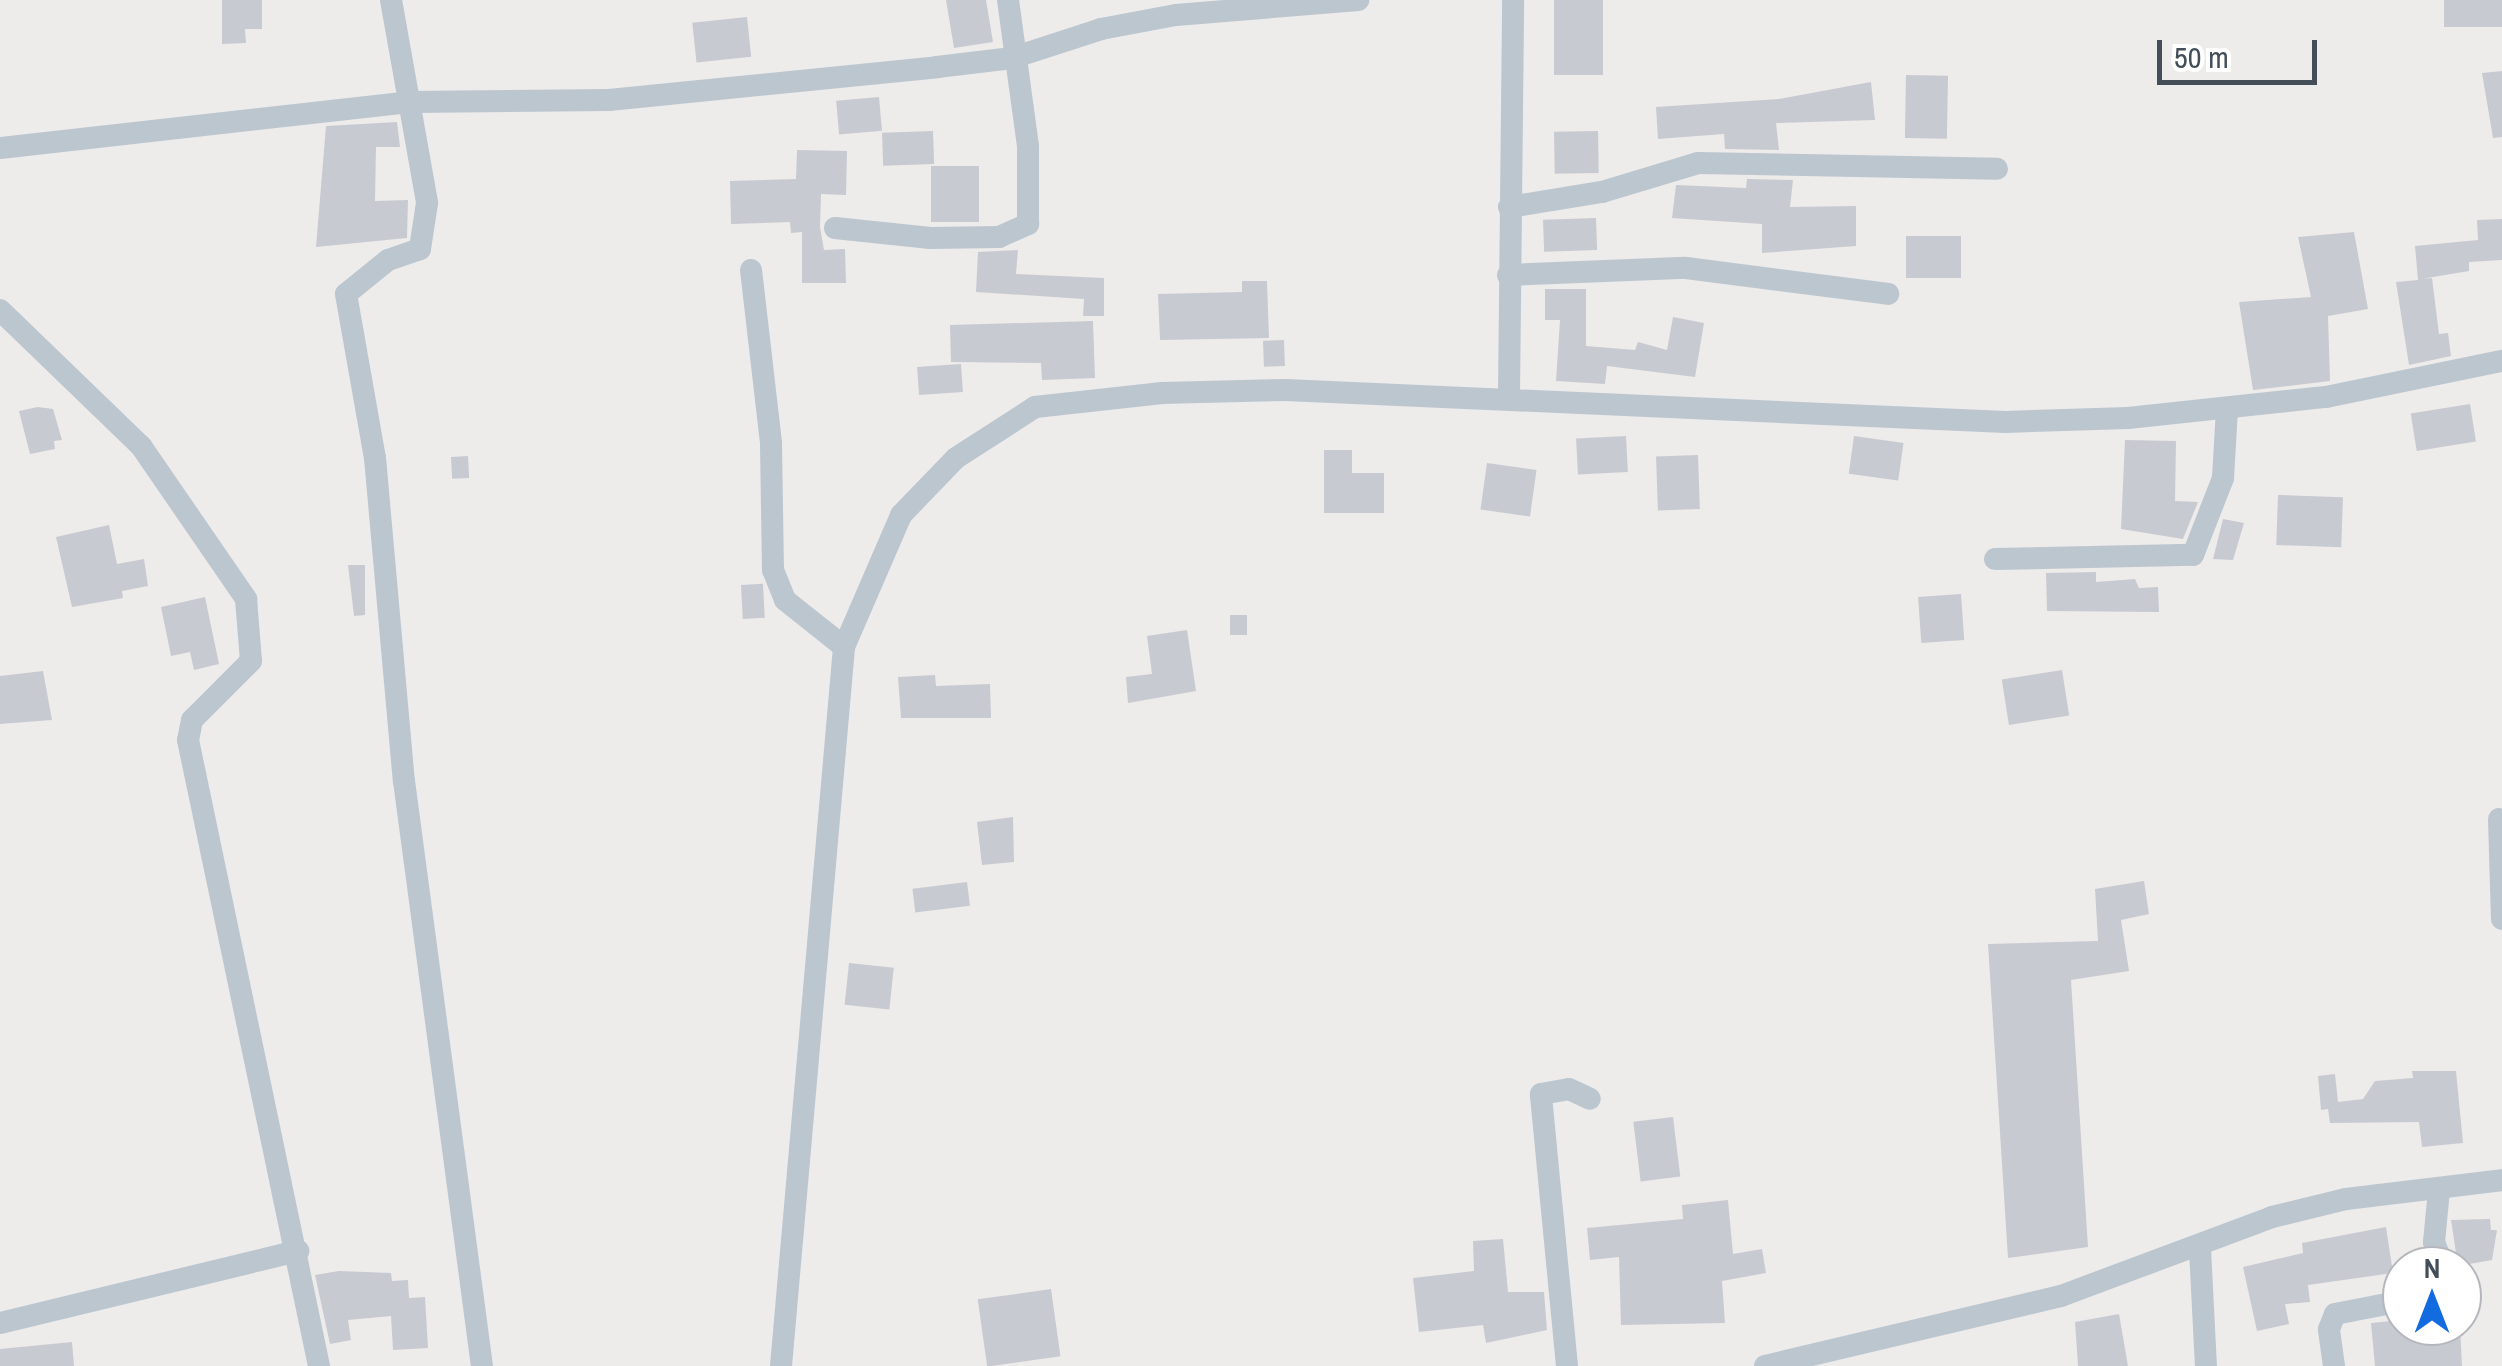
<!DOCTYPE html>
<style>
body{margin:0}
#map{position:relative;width:2502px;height:1366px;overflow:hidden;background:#eeebeb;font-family:"Archivo Narrow",sans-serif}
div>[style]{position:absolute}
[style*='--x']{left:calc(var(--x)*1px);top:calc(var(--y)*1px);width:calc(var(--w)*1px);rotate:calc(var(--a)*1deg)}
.building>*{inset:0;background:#c8cad1;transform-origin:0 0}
.minor>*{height:22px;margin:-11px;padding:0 11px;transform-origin:11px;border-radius:11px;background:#bbc6cf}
span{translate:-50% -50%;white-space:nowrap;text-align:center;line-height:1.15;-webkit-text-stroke:10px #fff;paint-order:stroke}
.north{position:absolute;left:2382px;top:1246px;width:100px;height:100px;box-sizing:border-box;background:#fff;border:2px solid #b4b8bd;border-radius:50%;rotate:0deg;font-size:28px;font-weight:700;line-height:40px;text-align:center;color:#434e59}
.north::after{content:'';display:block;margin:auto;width:35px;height:45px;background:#136be0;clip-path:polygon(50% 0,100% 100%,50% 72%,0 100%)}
.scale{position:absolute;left:2157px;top:40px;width:160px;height:45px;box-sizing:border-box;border:5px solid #434e59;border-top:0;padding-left:12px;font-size:30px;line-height:35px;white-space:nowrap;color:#434e59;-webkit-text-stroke:8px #fff;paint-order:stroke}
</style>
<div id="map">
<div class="building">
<i style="clip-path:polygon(222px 0,262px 0,262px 29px,245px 29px,246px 43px,222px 44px)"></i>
<i style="clip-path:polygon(946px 0,986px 0,993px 42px,954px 48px)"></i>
<i style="left:1554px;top:0;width:49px;height:75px"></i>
<i style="left:2444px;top:0;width:58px;height:27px"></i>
<i style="left:747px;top:17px;width:40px;height:55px;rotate:84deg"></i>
<i style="clip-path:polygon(2502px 71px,2502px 137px,2493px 138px,2482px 73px)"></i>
<i style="left:1906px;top:75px;width:42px;height:63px;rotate:1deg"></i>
<i style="clip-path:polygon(1871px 82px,1875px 120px,1776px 123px,1779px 150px,1725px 149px,1724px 134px,1658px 139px,1656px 107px,1779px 99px)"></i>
<i style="left:879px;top:97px;width:34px;height:43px;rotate:85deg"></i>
<i style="clip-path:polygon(397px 122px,400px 147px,376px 147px,375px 201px,408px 200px,407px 238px,316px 247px,326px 126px)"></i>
<i style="left:933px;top:131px;width:33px;height:51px;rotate:88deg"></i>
<i style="left:1598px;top:131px;width:42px;height:44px;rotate:89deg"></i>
<i style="clip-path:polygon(797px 150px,847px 151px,846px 195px,821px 194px,820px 227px,824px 250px,845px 249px,846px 283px,802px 283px,802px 232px,791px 233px,790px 222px,731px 224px,730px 181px,796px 179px)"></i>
<i style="left:979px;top:166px;width:56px;height:48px;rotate:90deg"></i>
<i style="clip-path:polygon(1747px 179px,1793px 180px,1790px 207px,1856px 206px,1856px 246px,1762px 253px,1762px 224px,1672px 218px,1676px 185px,1746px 188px)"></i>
<i style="left:1596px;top:218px;width:32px;height:53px;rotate:88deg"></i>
<i style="clip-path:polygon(2502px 219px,2502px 260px,2469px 262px,2469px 271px,2421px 279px,2432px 278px,2439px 334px,2448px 333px,2451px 356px,2409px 365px,2396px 282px,2418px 280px,2415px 246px,2478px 240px,2477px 220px)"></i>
<i style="clip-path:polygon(2354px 232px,2368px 309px,2328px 316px,2330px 381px,2253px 390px,2239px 302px,2311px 297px,2298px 237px)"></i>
<i style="left:1961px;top:236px;width:42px;height:55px;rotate:90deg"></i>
<i style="clip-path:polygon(1018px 250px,1016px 274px,1104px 278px,1104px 316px,1083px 316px,1084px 299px,976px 292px,978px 252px)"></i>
<i style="clip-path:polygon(1242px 281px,1267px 281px,1269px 338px,1160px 340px,1158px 294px,1242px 292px)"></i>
<i style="clip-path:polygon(1545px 289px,1586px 289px,1586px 346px,1635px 350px,1638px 342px,1667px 350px,1673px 317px,1704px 323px,1695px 377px,1607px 366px,1605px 384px,1556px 381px,1560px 320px,1545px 320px)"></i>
<i style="clip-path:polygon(1093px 321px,1095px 378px,1042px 380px,1041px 363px,951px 362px,950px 325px)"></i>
<i style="left:1284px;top:340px;width:26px;height:21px;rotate:88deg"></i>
<i style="left:961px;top:364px;width:28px;height:44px;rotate:86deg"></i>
<i style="left:2470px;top:404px;width:38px;height:60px;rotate:81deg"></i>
<i style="clip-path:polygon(38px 407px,53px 409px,62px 440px,54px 441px,55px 449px,30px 454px,19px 411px)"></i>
<i style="left:1626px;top:436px;width:36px;height:50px;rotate:87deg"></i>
<i style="left:1854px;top:436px;width:50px;height:38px;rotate:8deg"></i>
<i style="clip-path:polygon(2125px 440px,2176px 441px,2175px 501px,2198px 502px,2183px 539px,2121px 529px)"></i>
<i style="clip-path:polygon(1324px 450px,1352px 450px,1352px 473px,1384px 473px,1384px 513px,1324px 513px)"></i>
<i style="left:1698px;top:455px;width:54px;height:42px;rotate:88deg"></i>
<i style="left:468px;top:456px;width:22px;height:17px;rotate:87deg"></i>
<i style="left:1487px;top:463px;width:50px;height:47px;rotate:8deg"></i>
<i style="left:2278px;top:495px;width:65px;height:50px;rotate:2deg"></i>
<i style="clip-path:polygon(2223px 519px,2244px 523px,2233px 560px,2213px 559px)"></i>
<i style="clip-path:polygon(109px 525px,117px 564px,144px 559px,148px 586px,122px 591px,123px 598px,72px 607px,56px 537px)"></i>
<i style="clip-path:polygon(348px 565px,365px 565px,365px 615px,354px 616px)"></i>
<i style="clip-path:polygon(2096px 572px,2096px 582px,2135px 579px,2139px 588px,2158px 587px,2159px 612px,2047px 611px,2046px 573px)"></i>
<i style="left:741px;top:585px;width:22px;height:34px;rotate:-3deg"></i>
<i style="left:1961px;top:594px;width:46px;height:43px;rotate:86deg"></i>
<i style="clip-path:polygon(205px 597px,219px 664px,194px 670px,190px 652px,171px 656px,161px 607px)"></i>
<i style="left:1230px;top:615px;width:17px;height:20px"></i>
<i style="clip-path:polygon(1187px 630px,1196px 691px,1128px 703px,1126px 677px,1152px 674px,1147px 636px)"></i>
<i style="left:2062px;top:670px;width:46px;height:61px;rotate:81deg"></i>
<i style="clip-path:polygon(43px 671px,52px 720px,0 724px,0 676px)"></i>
<i style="clip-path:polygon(935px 675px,936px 686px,990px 684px,991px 718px,901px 718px,898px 677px)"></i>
<i style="clip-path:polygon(1013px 817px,1014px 862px,982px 865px,977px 822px)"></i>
<i style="clip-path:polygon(2144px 881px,2149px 914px,2121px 920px,2129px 971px,2071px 980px,2088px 1247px,2008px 1258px,1988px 944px,2098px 941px,2095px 889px)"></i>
<i style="left:967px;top:882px;width:24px;height:55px;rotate:83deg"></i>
<i style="left:849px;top:963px;width:45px;height:42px;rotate:6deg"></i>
<i style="clip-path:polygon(2412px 1071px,2456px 1071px,2463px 1143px,2422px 1147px,2419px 1122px,2330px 1123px,2328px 1109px,2321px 1110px,2318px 1076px,2335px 1074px,2338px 1102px,2363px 1099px,2375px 1081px,2413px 1078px)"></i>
<i style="left:1673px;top:1117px;width:60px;height:40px;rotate:83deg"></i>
<i style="clip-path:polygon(1728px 1200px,1733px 1254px,1762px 1249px,1766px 1273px,1722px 1281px,1725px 1323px,1621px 1325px,1619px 1257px,1590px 1260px,1587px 1228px,1683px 1219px,1682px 1205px)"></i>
<i style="clip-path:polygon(2490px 1219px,2491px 1230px,2497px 1230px,2492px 1260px,2458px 1266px,2451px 1220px)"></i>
<i style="clip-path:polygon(2386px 1227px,2393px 1273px,2308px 1285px,2310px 1302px,2285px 1304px,2289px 1324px,2257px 1331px,2243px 1267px,2303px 1253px,2302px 1243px)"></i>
<i style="clip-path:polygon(1503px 1239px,1508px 1292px,1544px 1292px,1547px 1330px,1486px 1343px,1483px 1325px,1419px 1332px,1413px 1278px,1474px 1271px,1473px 1241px)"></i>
<i style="clip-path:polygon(339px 1271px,391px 1273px,392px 1281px,408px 1280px,409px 1298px,425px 1297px,428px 1348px,393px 1350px,391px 1316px,348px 1320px,351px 1340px,330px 1344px,315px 1275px)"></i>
<i style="left:1051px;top:1289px;width:68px;height:74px;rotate:82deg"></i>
<i style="clip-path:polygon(2119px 1314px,2128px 1366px,2078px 1366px,2075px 1322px)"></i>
<i style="clip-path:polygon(2402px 1320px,2402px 1326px,2460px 1326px,2462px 1366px,2375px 1366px,2371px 1323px)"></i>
<i style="clip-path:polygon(72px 1342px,74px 1366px,0 1366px,0 1349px)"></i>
</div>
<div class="minor">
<i style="--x:391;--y:0;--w:206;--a:79.9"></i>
<i style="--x:427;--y:203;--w:47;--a:98.7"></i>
<i style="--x:420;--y:249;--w:34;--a:161"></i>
<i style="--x:388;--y:260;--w:54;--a:141"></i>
<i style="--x:346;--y:294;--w:167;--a:80"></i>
<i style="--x:375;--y:458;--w:324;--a:84.9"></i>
<i style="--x:404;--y:781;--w:590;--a:82.41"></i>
<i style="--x:0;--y:148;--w:412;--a:-6.4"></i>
<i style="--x:409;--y:102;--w:200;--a:-0.6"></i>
<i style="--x:609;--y:100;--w:330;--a:-5.7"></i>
<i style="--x:937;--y:67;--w:76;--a:-6.8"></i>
<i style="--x:1012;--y:58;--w:94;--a:-18"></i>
<i style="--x:1101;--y:29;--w:76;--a:-10.6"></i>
<i style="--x:1176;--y:15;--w:183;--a:-4.7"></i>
<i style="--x:1509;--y:207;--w:94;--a:-9.2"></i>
<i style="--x:1602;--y:192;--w:100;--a:-16.8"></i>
<i style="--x:1698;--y:163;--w:299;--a:1.1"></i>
<i style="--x:835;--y:228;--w:96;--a:6"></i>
<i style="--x:930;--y:238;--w:69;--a:-0.8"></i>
<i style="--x:999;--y:237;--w:32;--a:-24"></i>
<i style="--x:1028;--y:224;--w:78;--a:-90"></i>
<i style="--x:1028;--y:146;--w:147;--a:-97.8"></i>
<i style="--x:751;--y:270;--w:175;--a:83.4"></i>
<i style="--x:771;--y:444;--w:126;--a:89.1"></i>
<i style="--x:773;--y:570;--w:32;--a:68"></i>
<i style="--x:785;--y:600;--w:75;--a:38.5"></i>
<i style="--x:1508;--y:275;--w:178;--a:-2.3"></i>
<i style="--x:1686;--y:268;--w:204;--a:7.3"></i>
<i style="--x:0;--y:310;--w:196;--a:44"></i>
<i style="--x:141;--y:446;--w:186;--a:55.5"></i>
<i style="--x:246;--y:599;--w:62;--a:85.4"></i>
<i style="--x:251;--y:661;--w:83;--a:135"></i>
<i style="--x:192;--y:720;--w:20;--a:101"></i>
<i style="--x:188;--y:740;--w:640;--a:78.18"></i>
<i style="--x:1509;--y:396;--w:396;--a:-89.4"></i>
<i style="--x:1995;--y:559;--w:198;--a:-1.2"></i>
<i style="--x:2193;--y:555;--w:83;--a:-68.7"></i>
<i style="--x:2223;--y:478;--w:69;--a:-86.7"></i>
<i style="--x:2499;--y:819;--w:100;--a:88.3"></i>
<i style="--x:2439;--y:1190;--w:52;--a:95.5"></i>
<i style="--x:2434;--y:1242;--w:26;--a:69"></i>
<i style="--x:2200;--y:1249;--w:117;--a:87.1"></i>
<i style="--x:0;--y:1323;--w:307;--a:-13.6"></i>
<i style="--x:781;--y:1366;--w:722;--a:-84.99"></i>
<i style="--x:844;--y:647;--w:144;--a:-66.6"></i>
<i style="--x:901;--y:515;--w:79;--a:-46"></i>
<i style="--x:956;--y:458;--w:94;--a:-32.8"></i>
<i style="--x:1035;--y:407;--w:128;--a:-6.3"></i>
<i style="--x:1162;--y:393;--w:124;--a:-1.4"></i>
<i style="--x:1286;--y:390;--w:720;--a:2.55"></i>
<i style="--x:2005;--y:422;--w:123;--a:-1.9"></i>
<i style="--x:2128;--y:418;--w:199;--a:-6.1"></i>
<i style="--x:2326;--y:397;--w:180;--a:-11.6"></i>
<i style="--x:1567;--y:1366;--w:273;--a:-95.5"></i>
<i style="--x:1541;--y:1094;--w:28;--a:-10"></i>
<i style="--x:1569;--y:1089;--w:23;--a:25"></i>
<i style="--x:1765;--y:1366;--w:304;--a:-13.3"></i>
<i style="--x:2061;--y:1296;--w:225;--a:-20.5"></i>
<i style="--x:2272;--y:1217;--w:76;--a:-13.7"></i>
<i style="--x:2346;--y:1199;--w:157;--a:-6.9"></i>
<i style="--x:2334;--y:1366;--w:37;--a:-98"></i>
<i style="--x:2329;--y:1329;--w:16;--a:-68"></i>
<i style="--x:2335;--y:1314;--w:68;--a:-11"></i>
</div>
<div class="north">N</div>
<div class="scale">50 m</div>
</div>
